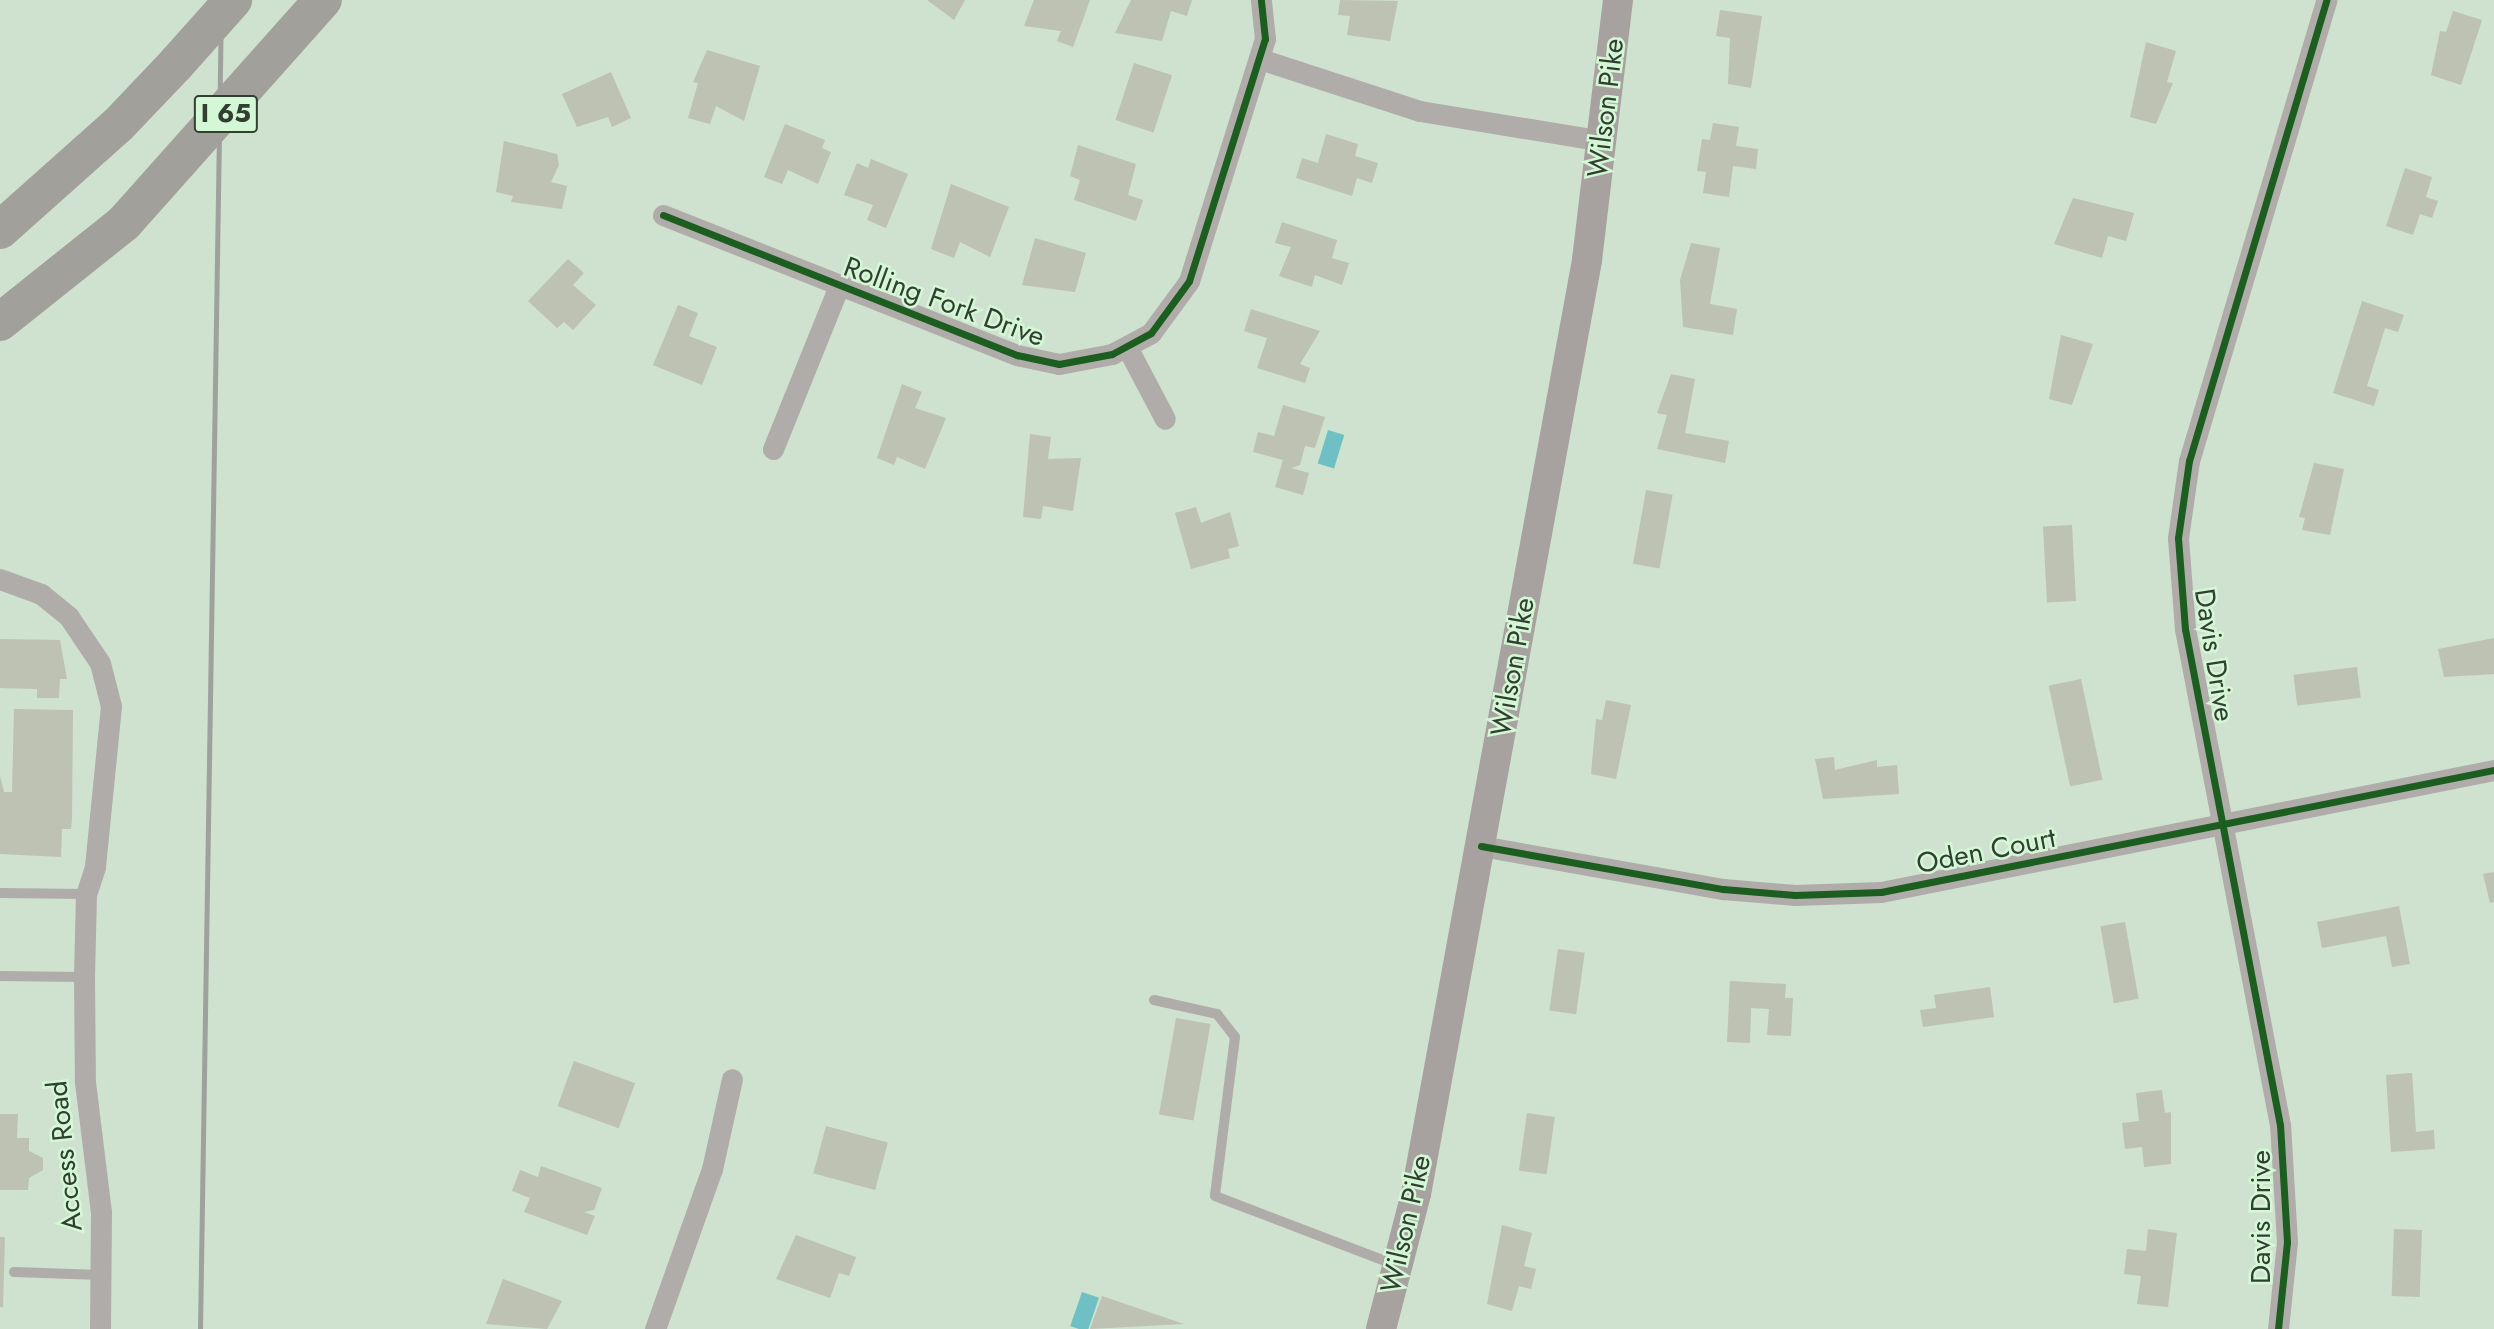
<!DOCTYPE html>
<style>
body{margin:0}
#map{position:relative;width:2494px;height:1329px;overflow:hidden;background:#cfe1cf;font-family:Jost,sans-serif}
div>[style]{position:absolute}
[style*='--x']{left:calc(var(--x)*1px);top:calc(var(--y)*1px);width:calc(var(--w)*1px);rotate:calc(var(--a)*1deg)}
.water>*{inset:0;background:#6fc0c4;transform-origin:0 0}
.building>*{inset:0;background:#bdc2b2;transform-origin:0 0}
.lane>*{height:10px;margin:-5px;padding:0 5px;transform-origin:5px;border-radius:5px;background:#b0aca9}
.street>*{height:21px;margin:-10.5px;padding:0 10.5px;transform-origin:10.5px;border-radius:10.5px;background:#b0aca9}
.secondary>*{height:30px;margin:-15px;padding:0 15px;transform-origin:15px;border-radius:15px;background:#a7a29f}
.highway>*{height:38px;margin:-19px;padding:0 19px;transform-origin:19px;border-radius:19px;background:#a2a09a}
.rail>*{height:5px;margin:-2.5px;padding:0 2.5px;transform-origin:2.5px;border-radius:2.5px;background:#9fa19c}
.highway-bridge>*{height:38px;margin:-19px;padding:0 19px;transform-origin:19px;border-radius:19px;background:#a2a09a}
.cycleway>*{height:7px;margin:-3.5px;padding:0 3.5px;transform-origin:3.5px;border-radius:3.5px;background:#1b5e20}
span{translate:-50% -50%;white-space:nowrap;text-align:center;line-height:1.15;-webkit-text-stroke:5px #d4f7d5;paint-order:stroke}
.shield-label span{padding:2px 5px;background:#d4f7d5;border:2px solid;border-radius:5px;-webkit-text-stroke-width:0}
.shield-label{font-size:26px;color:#313f32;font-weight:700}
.street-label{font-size:28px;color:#313f32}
</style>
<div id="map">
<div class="water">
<i style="left:1328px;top:430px;width:17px;height:35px;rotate:17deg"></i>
<i style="left:1082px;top:1292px;width:18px;height:36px;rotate:19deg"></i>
</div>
<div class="building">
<i style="clip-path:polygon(927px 0,965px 0,954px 20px)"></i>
<i style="clip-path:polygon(1034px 0,1090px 0,1073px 47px,1057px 41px,1061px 31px,1024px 26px)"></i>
<i style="clip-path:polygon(1131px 0,1192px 0,1187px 16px,1171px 11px,1162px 41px,1115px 33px)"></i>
<i style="clip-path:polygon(1340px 0,1398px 1px,1390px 41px,1347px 35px,1350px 16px,1338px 15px)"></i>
<i style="clip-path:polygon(1720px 10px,1762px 16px,1751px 88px,1728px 84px,1730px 38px,1716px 36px)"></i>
<i style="clip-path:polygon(2453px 11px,2482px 20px,2461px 85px,2431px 75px,2440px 31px,2446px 32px)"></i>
<i style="clip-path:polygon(2146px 42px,2176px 51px,2167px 82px,2173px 83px,2156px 124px,2130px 117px)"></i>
<i style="clip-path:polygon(707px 50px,760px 66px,744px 121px,716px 106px,710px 124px,688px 118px,698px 83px,693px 82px)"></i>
<i style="left:1134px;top:63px;width:40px;height:60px;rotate:18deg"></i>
<i style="clip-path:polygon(611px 72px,631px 118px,612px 127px,608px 117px,577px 127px,562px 94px)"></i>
<i style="clip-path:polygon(1713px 123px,1739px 127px,1736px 146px,1758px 149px,1756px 169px,1733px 166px,1729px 197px,1703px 193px,1706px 172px,1697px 171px,1702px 139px,1710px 140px)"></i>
<i style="clip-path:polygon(785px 124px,825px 140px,822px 148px,831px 152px,818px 184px,788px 170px,782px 184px,764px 177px)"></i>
<i style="clip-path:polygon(1326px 134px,1358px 144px,1355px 156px,1378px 163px,1372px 183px,1357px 178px,1352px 196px,1296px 178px,1302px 158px,1318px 163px)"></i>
<i style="clip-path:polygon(504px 141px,557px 154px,559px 165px,551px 182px,567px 186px,562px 209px,511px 202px,513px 196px,496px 192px)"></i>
<i style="clip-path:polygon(1078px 145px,1136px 164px,1128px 195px,1143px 200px,1136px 221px,1074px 200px,1080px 180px,1070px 176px)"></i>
<i style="clip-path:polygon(871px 159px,908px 174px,886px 228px,867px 220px,873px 205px,844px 195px,857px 163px,868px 168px)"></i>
<i style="clip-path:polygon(2405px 168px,2432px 177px,2426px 197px,2438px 201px,2432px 218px,2420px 214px,2413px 235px,2386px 226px)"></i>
<i style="clip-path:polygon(951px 184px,1009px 207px,990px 257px,960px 242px,954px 258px,931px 249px)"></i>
<i style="clip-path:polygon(2073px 198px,2134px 213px,2126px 241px,2108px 236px,2102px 258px,2054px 244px)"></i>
<i style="clip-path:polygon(1282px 222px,1337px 240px,1332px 258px,1349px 263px,1342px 285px,1315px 275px,1312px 287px,1279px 276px,1291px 247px,1275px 243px)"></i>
<i style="clip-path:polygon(1035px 238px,1086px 253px,1075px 292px,1022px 285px)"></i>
<i style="clip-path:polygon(1691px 243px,1720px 248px,1710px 304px,1737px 309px,1733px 335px,1683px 327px,1680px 280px)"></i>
<i style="clip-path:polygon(568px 259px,584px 273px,573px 285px,596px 305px,573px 330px,564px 322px,557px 328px,528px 301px)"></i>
<i style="clip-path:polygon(2362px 301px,2404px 315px,2398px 332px,2385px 328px,2367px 386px,2379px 390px,2374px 406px,2333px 393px)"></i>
<i style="clip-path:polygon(678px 305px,698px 313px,689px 336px,717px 347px,702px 385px,653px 365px)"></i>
<i style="clip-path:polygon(1251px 309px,1320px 331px,1300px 364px,1310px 368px,1305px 383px,1257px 368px,1267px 338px,1244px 331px)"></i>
<i style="clip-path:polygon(2061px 335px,2093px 344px,2072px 405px,2049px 399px)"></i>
<i style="clip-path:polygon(1671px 374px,1695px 379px,1685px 433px,1729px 441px,1725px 463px,1657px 449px,1667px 415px,1657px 413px)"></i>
<i style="clip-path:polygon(902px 384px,922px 392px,915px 408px,946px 418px,925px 469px,897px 457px,894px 465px,877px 458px)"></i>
<i style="clip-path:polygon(1283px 405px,1325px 417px,1315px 448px,1305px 446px,1300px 465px,1291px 468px,1309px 473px,1303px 495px,1275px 487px,1283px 460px,1253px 452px,1258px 432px,1274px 436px)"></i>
<i style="clip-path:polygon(1030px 434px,1051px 437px,1048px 459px,1081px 458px,1073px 511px,1043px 506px,1041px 519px,1023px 517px)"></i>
<i style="clip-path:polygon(2314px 463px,2344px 469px,2330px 535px,2302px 530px,2305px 518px,2299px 517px)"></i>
<i style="left:1646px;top:490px;width:27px;height:75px;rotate:10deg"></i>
<i style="clip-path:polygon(1196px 507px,1201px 523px,1230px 512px,1239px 546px,1228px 549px,1230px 558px,1191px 569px,1175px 513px)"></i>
<i style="left:2072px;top:525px;width:76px;height:29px;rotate:87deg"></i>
<i style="clip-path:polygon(2494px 638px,2494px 674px,2444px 677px,2438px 649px)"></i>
<i style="clip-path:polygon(0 639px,60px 640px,67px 679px,60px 679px,59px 698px,37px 698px,37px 689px,0 688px)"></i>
<i style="left:2357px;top:667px;width:31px;height:64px;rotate:83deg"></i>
<i style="left:2081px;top:679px;width:103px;height:33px;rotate:78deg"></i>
<i style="clip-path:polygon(1606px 700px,1631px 705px,1616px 779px,1591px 774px,1596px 719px,1602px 720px)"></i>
<i style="clip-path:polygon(14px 709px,73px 710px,72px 819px,71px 829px,62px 829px,61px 857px,0 854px,0 776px,4px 792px,12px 792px)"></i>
<i style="clip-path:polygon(1834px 757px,1835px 770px,1877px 760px,1877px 767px,1897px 765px,1899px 794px,1823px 799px,1815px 759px)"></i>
<i style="clip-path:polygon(2494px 872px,2494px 902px,2490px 903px,2483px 874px)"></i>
<i style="clip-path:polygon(2399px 906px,2410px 964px,2392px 967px,2386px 936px,2322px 948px,2317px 922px)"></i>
<i style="left:2125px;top:922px;width:78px;height:25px;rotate:80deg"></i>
<i style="left:1558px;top:949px;width:27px;height:62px;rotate:8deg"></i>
<i style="clip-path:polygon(1730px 981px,1786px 984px,1785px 998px,1793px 998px,1791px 1036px,1767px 1035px,1769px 1009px,1751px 1008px,1750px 1043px,1727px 1042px)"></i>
<i style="clip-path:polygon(1990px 987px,1994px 1017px,1923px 1027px,1920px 1010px,1936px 1008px,1934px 995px)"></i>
<i style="left:1176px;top:1018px;width:35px;height:98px;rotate:10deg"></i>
<i style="left:574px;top:1061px;width:65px;height:48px;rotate:20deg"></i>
<i style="clip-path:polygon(2412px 1073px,2416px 1132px,2434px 1130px,2435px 1149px,2391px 1152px,2386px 1075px)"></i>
<i style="clip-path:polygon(2162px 1090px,2165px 1113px,2171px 1112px,2171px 1164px,2144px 1167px,2142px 1147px,2125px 1149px,2122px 1123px,2139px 1121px,2136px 1093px)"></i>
<i style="left:1527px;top:1113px;width:28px;height:58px;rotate:8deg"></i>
<i style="clip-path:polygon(0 1114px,18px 1114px,17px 1138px,29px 1138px,29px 1151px,43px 1158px,43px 1170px,29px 1178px,28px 1190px,0 1190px)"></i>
<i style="left:826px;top:1126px;width:64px;height:49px;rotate:15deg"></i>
<i style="clip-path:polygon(541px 1166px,602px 1188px,594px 1210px,584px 1212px,595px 1216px,587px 1235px,524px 1212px,530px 1198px,512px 1191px,520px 1170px,538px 1177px)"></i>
<i style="clip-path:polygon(1502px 1225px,1532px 1233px,1524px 1266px,1536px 1269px,1531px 1289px,1519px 1286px,1512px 1311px,1487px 1304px)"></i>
<i style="clip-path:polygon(2148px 1229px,2177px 1233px,2168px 1307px,2137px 1304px,2141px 1276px,2124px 1274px,2127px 1249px,2146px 1251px)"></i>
<i style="left:2394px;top:1229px;width:28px;height:67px;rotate:2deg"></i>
<i style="clip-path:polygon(796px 1235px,856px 1257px,849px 1276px,839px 1273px,830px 1298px,776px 1279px)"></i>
<i style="clip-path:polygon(0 1237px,5px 1237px,3px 1307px,0 1307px)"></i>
<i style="clip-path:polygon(503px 1279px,562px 1301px,547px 1329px,486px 1324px)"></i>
<i style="clip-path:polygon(1102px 1296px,1184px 1324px,1090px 1329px)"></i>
</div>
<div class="lane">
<i style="--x:0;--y:893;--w:86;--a:0.7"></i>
<i style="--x:0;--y:976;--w:84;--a:0.7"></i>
<i style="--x:1154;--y:1000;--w:65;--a:12.5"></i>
<i style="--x:1217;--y:1014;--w:29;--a:52"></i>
<i style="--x:1235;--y:1037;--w:160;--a:97.2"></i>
<i style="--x:1215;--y:1196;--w:194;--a:20.9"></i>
<i style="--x:14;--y:1272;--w:87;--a:2"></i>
</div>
<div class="street">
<i style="--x:1260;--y:59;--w:168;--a:18"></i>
<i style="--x:1420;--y:111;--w:185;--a:9.3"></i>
<i style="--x:663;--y:215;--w:381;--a:21.6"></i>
<i style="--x:1017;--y:355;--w:43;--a:12.1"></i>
<i style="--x:1059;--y:364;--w:54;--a:-10.7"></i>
<i style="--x:1112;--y:354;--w:44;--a:-28.3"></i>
<i style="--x:1151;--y:333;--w:64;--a:-53.8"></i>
<i style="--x:1189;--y:281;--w:254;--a:-72.6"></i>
<i style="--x:1265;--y:39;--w:39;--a:-96"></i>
<i style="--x:1127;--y:347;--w:81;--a:62.2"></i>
<i style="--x:773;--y:449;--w:176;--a:-68"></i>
<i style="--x:0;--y:579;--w:44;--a:20.1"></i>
<i style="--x:41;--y:594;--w:36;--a:39"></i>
<i style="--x:69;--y:617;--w:55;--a:56"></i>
<i style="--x:100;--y:663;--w:44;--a:75.7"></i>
<i style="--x:111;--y:706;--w:162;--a:95.7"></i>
<i style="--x:95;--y:867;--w:28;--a:108"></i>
<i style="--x:86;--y:894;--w:83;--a:91.4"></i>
<i style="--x:84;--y:977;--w:105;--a:89.5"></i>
<i style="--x:85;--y:1082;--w:131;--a:83"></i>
<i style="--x:101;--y:1212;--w:117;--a:90.5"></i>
<i style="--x:1481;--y:846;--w:246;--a:10.1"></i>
<i style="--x:1723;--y:889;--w:72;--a:4.8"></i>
<i style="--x:1795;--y:895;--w:86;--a:-2"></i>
<i style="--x:1881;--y:892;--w:625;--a:-11.26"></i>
<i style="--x:655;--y:1329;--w:170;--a:-70.4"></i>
<i style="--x:712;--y:1169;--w:92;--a:-77.5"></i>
<i style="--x:2278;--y:1329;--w:87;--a:-84.1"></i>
<i style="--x:2287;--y:1242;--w:117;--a:-93.4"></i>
<i style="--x:2280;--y:1125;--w:505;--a:-100.84"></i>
<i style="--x:2185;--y:629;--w:91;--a:-94.4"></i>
<i style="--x:2178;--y:538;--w:78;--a:-81.9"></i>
<i style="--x:2189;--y:461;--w:481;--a:-73.4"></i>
</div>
<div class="secondary">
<i style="--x:1381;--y:1329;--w:139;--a:-75.5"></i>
<i style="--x:1416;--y:1194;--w:950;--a:-79.62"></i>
<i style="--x:1587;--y:260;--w:262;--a:-83.2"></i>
</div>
<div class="highway">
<i style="--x:0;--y:230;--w:158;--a:-41.7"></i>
<i style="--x:118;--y:125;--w:84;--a:-46.4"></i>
<i style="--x:0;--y:322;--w:159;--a:-38.6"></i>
</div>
<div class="rail">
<i style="--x:200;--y:1329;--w:1329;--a:-89.09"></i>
</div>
<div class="highway-bridge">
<i style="--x:176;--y:64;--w:86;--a:-48.3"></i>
<i style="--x:124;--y:223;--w:299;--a:-48.3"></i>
</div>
<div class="cycleway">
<i style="--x:663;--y:215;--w:381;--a:21.6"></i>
<i style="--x:1017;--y:355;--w:43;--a:12.1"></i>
<i style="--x:1059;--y:364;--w:54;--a:-10.7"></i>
<i style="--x:1112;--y:354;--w:44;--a:-28.3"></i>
<i style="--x:1151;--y:333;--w:64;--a:-53.8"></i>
<i style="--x:1189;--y:281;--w:254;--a:-72.6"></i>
<i style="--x:1265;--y:39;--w:39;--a:-96"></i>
<i style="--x:1481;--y:846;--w:246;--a:10.1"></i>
<i style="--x:1723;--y:889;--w:72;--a:4.8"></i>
<i style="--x:1795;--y:895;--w:86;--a:-2"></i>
<i style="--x:1881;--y:892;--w:625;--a:-11.26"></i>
<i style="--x:2278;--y:1329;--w:87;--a:-84.1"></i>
<i style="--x:2287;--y:1242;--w:117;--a:-93.4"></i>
<i style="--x:2280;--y:1125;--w:505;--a:-100.84"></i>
<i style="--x:2185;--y:629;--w:91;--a:-94.4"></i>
<i style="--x:2178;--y:538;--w:78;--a:-81.9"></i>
<i style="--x:2189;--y:461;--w:481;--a:-73.4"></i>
</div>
<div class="shield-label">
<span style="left:226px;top:114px">I 65</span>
</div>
<div class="street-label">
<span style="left:1606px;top:108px;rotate:-83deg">Wilson Pike</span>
<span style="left:944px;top:302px;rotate:20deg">Rolling Fork Drive</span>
<span style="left:2214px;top:655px;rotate:81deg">Davis Drive</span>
<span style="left:1513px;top:667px;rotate:-80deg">Wilson Pike</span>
<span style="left:1986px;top:851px;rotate:-11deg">Oden Court</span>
<span style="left:65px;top:1156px;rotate:-96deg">Access Road</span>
<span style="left:2261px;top:1217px;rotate:-90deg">Davis Drive</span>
<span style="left:1406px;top:1224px;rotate:-77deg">Wilson Pike</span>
</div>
</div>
